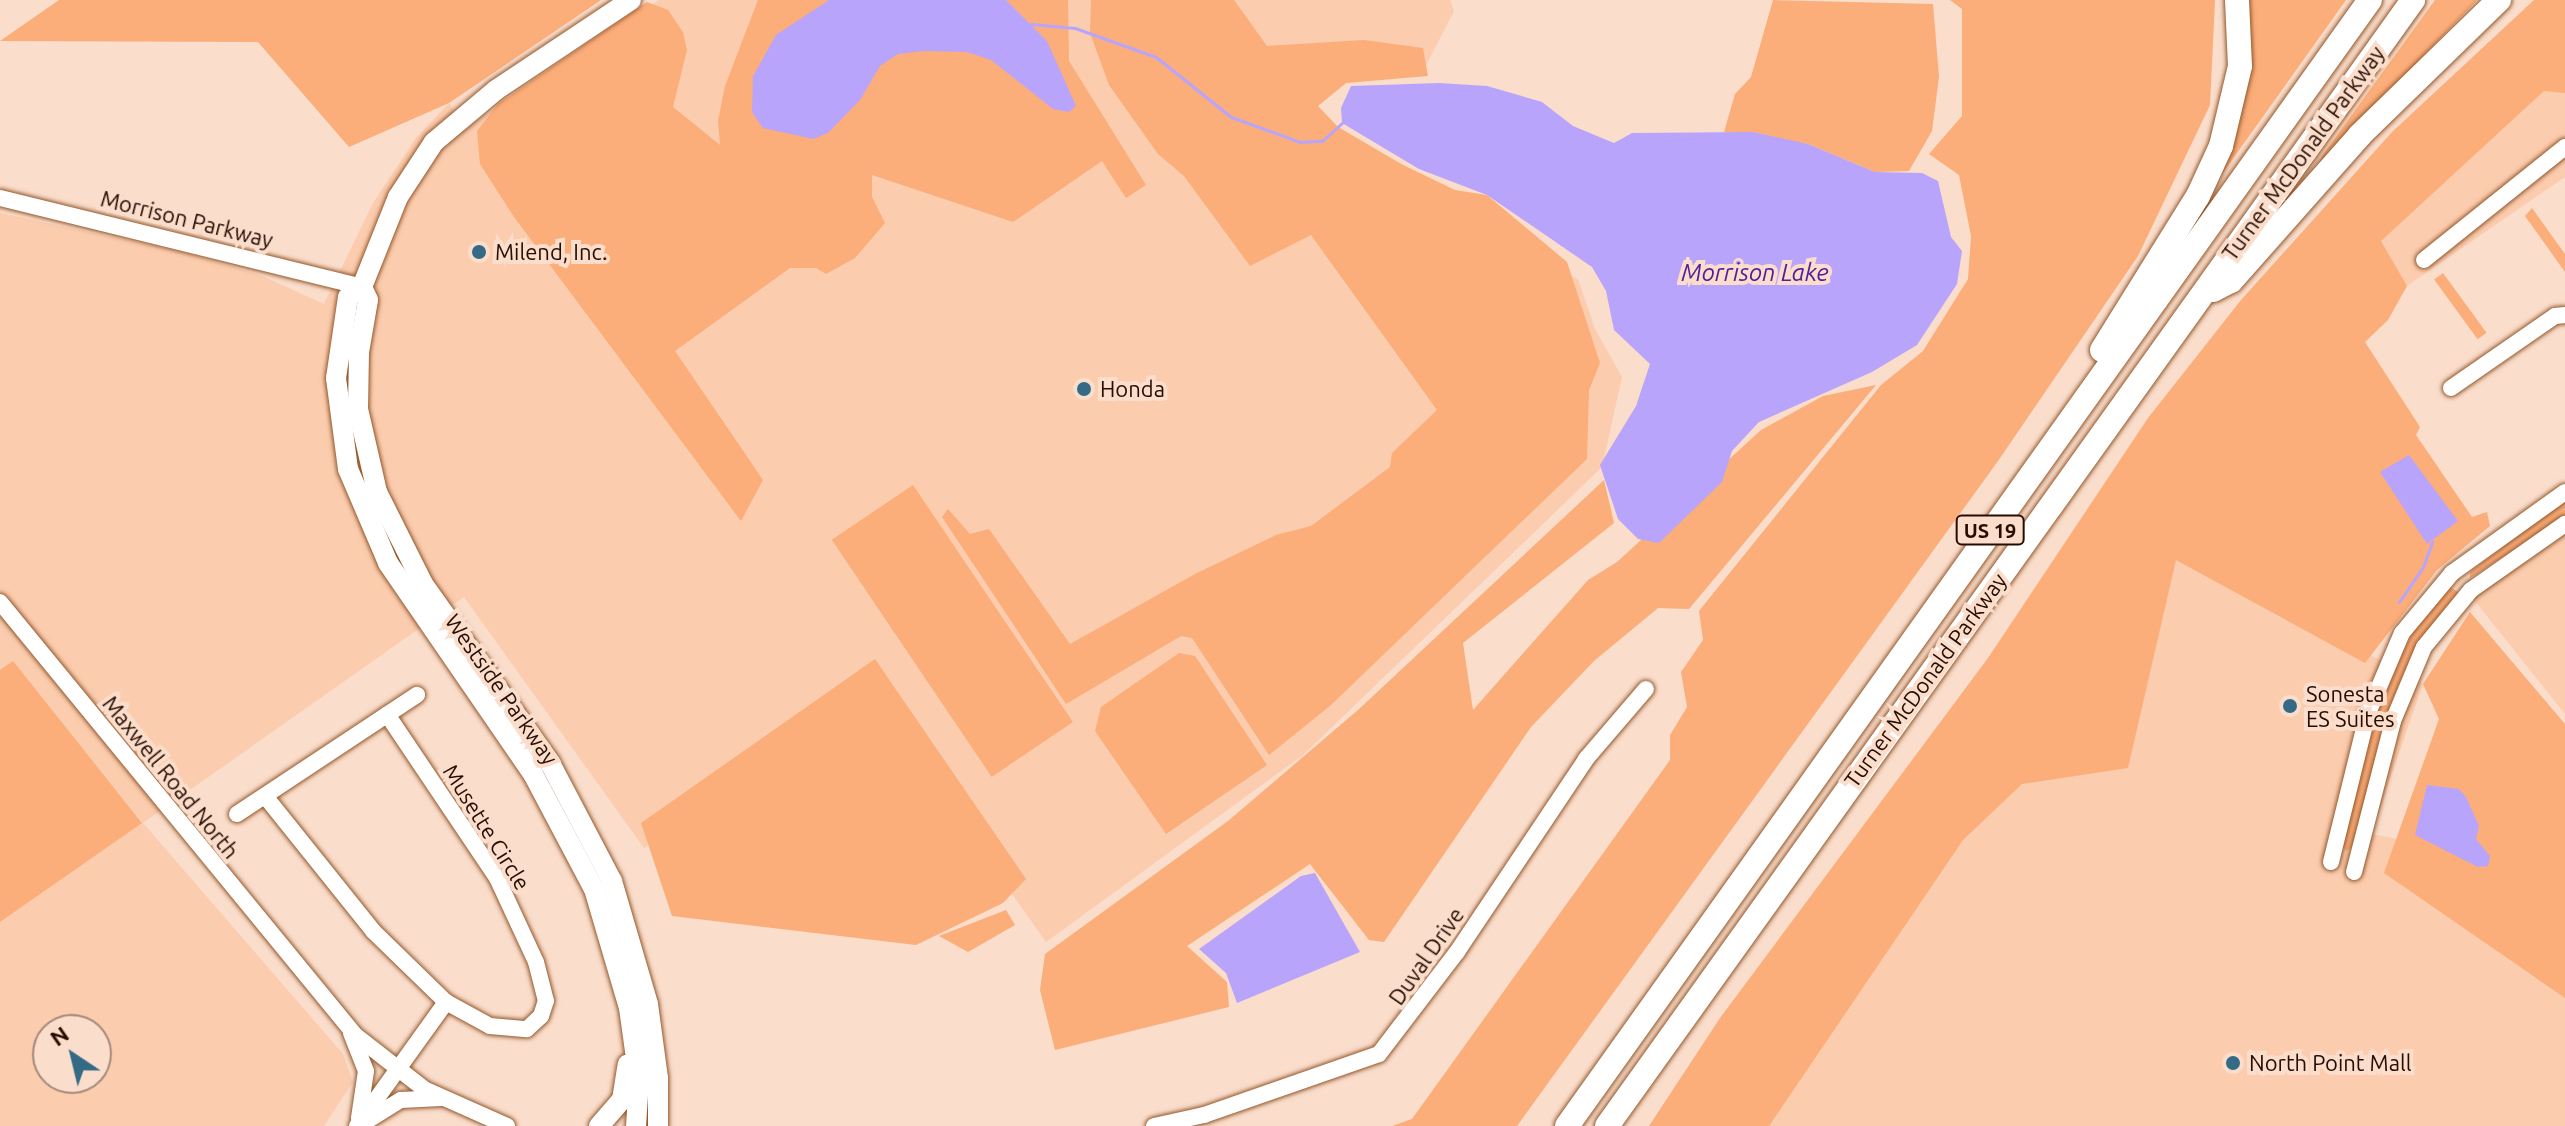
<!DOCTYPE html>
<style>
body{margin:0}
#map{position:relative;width:2565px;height:1126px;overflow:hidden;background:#faddcb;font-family:Ubuntu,sans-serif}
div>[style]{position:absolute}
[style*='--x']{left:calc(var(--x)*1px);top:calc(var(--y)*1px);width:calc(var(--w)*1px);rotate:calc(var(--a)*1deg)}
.built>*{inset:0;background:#fbccae}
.green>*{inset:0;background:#fbad7a;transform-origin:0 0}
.water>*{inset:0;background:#b9a4fc}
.stream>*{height:3px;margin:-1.5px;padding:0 1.5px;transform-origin:1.5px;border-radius:1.5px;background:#b9a4fc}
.roads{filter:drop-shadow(0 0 2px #94572a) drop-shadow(0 0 2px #94572a)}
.minor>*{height:16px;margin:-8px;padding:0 8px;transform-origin:8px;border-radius:8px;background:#fff}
.major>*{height:20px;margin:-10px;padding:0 10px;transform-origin:10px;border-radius:10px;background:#fff}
.highway>*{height:24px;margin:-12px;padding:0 12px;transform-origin:12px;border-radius:12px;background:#fff}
.dots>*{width:22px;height:22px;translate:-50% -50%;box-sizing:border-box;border:4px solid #faddcb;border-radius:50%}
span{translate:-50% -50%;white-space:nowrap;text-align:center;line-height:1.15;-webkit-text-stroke:8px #faddcb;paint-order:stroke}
.shield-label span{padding:2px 6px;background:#faddcb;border:2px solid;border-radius:6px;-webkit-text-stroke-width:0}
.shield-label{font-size:20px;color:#260d00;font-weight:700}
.street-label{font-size:22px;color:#260d00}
.poi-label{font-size:22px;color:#260d00}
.left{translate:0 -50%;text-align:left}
.water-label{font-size:24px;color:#511d9d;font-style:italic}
.north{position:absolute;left:32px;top:1014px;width:80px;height:80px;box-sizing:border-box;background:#faddcb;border:2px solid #a58a7a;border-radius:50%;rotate:325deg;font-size:22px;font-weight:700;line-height:32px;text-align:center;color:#260d00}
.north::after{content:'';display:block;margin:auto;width:28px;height:36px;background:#356a86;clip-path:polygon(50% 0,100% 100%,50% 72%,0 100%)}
</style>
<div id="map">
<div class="built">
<i style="clip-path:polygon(evenodd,659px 0,1450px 0,1454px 11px,1423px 71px,1328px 73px,1314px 119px,1531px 260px,1578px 279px,1595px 329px,1622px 377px,1602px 467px,1303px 755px,1046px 942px,868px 690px,644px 848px,464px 597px,143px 823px,343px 1054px,353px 1082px,324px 1126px,0 1126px,0 922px,142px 822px,12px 662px,0 670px,0 213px,178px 251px,260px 275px,324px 304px,373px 203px,416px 138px,449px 103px,466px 128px,659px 0,48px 1030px,96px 1030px,96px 1078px,48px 1078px,48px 1030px)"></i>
<i style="clip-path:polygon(2565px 0,2565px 177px,2407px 286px,2340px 221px)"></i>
<i style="clip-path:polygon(2565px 524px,2565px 714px,2463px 586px)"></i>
<i style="clip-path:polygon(2169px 543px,2423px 684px,2371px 834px,2398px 839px,2565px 946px,2565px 1126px,1696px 1126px)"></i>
</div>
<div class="green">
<i style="clip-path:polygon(59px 0,601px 0,449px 103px,349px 147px,258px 42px,0 41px)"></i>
<i style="clip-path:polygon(758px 0,1068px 0,1069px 61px,1146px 185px,1126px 198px,1102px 161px,1013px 222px,872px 175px,872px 197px,885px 223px,855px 258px,826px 274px,816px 268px,790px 268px,675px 351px,763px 480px,741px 521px,514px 217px,480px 164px,477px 131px,498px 104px,647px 2px,668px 10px,683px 32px,687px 50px,673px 107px,720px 145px,718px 121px,725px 86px)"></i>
<i style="clip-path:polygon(1091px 0,1234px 0,1267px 46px,1364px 40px,1423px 48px,1428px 76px,1346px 83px,1318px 106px,1338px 127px,1403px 165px,1455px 190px,1487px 195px,1567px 262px,1600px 363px,1589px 390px,1587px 459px,1331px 705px,1269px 755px,1192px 638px,1181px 636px,1066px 704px,942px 517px,948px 509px,970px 534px,989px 529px,1070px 644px,1195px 574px,1276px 535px,1311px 526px,1390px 467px,1392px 453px,1437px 410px,1311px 235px,1250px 266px,1184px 176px,1158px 154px,1109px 85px,1090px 33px)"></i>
<i style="clip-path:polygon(1773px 0,1933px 4px,1939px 77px,1932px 131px,1909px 171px,1875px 172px,1808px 144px,1724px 132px,1735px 94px,1751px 77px)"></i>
<i style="clip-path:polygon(1950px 0,2215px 0,2210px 105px,2138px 256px,1998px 461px,1517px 1126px,1392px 1126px,1412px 1119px,1670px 760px,1670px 735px,1687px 707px,1681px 672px,1703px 640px,1699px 611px,1881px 385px,1923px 351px,1968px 279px,1971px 236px,1959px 175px,1929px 154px,1962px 116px,1962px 9px)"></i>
<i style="clip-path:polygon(2243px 0,2346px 0,2217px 181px)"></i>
<i style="clip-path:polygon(2435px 0,2477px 0,2320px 163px,2322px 156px)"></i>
<i style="clip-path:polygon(2534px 0,2565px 0,2565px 93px,2544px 91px,2381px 241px,2407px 286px,2388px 320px,2365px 342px,2420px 427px,2416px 435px,2472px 517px,2487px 512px,2490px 526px,2437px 570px,2365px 663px,2176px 560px,2128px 768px,2022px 784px,1963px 840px,1769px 1126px,1649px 1126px,1720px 1018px,1988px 658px,2148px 418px,2241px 300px,2392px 132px)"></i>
<i style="clip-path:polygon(2532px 208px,2565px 254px,2565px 272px,2525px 216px)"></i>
<i style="left:2443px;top:273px;width:74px;height:11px;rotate:54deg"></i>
<i style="clip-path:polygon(1876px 385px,1689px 609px,1658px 608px,1594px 661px,1531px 727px,1384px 942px,1369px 940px,1310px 864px,1187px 946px,1227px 982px,1229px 1007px,1055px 1050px,1040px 990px,1045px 954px,1228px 821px,1358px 710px,1604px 480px,1614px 523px,1463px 643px,1473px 710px,1588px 580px,1617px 562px,1761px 430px,1823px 396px)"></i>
<i style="left:913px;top:485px;width:286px;height:98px;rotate:56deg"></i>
<i style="clip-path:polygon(2565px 500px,2565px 517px,2470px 578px,2470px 572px)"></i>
<i style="clip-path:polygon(2450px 587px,2458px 592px,2456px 597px,2414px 651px,2394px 696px,2355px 844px,2347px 851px,2340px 845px,2385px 686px,2420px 619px)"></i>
<i style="clip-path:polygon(2470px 612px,2565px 724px,2565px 998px,2384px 873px,2439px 719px,2423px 684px)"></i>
<i style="clip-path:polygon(1179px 653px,1195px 656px,1267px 765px,1166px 834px,1095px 731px,1101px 707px)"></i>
<i style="clip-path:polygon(875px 659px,1026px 879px,1003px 903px,916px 945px,672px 916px,641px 823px)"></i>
<i style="clip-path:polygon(13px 661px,142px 823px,0 922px,0 670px)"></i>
<i style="clip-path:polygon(1006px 910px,1015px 925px,968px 952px,939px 936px)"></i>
</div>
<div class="water">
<i style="clip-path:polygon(829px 0,1006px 0,1047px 41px,1076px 106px,1069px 112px,1053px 109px,991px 60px,967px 52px,923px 51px,898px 54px,880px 66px,860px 100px,828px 133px,813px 139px,763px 128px,752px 112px,753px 76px,776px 35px)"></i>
<i style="clip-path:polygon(1439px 83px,1487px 86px,1542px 102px,1573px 126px,1614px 143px,1632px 133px,1753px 132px,1808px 144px,1875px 172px,1922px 173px,1938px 181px,1951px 237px,1962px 251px,1957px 284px,1917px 345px,1872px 372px,1759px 422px,1732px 451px,1722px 482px,1659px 543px,1638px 539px,1618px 519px,1600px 465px,1636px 406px,1650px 364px,1614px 330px,1606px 291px,1592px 267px,1487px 195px,1419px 169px,1342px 123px,1341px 108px,1351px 86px)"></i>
<i style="clip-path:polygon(2409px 455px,2458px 521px,2427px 544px,2380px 472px)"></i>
<i style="clip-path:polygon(2427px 785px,2459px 789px,2466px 797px,2479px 826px,2476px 839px,2490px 856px,2488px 866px,2478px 867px,2415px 835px)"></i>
<i style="clip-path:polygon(1315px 873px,1360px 952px,1237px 1003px,1226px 973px,1199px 949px,1301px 876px)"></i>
</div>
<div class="stream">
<i style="--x:1031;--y:24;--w:44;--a:5.2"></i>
<i style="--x:1075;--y:28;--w:86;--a:19.7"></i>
<i style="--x:1156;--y:57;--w:96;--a:38.7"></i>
<i style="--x:1231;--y:117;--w:73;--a:19.9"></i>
<i style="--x:1300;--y:142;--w:22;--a:-3"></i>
<i style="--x:1322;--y:141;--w:27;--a:-42"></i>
<i style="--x:2399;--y:602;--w:42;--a:-55.6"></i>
<i style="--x:2423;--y:567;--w:27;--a:-70"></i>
</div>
<div class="roads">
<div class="minor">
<i style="--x:0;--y:198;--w:373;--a:13.8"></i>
<i style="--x:2424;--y:260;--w:181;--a:-38.7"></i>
<i style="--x:2451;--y:388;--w:126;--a:-34.7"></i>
<i style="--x:2555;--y:316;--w:10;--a:-6"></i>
<i style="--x:0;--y:602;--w:560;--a:50.65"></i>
<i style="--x:355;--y:1035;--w:88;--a:38"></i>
<i style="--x:424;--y:1089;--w:91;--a:24"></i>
<i style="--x:265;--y:796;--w:173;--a:51.3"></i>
<i style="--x:373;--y:931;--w:102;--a:44.2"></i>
<i style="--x:446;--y:1002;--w:50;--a:28.6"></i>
<i style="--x:490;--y:1026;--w:37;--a:5"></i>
<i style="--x:527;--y:1029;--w:19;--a:-43"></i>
<i style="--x:541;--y:1016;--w:16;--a:-72"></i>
<i style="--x:546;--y:1001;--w:40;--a:-104.4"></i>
<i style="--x:536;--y:962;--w:93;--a:-114.9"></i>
<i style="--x:497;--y:878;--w:197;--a:-123.9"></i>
<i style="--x:237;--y:814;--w:216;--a:-33.5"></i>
<i style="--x:2331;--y:862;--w:154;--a:-76.1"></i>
<i style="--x:2368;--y:713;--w:87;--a:-67"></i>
<i style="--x:2402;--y:633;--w:78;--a:-50.2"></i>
<i style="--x:2452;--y:573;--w:139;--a:-35.6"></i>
<i style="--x:2354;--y:872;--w:156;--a:-75.5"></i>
<i style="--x:2393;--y:721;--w:80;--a:-67.3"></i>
<i style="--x:2424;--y:647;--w:74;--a:-50.5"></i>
<i style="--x:2471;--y:590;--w:115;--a:-35.1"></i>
<i style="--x:351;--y:1033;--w:41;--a:68.5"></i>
<i style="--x:366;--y:1071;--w:48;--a:98.5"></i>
<i style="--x:370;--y:1119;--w:36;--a:-32"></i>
<i style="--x:401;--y:1100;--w:40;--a:-2.9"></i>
<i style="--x:357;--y:1126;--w:153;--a:-54.3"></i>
<i style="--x:1154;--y:1126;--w:51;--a:-12.4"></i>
<i style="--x:1204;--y:1115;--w:185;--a:-19.2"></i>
<i style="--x:1379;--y:1054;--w:128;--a:-52.6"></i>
<i style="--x:1457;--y:952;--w:232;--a:-56.2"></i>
<i style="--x:1586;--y:759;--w:92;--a:-49.4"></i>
</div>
<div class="major">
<i style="--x:631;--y:0;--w:162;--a:146.3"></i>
<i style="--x:496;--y:90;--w:81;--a:140"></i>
<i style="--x:434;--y:142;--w:66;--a:123.2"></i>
<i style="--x:398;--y:197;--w:97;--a:111.8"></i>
<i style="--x:362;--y:287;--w:17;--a:144"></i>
<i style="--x:348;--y:297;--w:82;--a:98.4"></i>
<i style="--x:336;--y:378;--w:92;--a:82.5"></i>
<i style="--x:348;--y:469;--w:102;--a:66.9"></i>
<i style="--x:388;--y:563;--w:256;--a:55.5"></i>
<i style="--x:533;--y:774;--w:130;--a:62.1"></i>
<i style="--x:594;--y:889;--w:124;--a:73.6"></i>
<i style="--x:629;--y:1008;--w:73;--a:82.1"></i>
<i style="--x:639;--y:1080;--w:46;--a:93.7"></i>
<i style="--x:362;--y:287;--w:14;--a:65"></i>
<i style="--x:368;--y:300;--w:53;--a:99.8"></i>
<i style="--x:359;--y:352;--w:57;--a:91"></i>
<i style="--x:358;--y:409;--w:85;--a:77.1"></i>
<i style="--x:377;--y:492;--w:103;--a:63.4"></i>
<i style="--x:423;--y:584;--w:219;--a:54.6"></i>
<i style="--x:550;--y:763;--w:133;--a:62.3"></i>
<i style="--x:612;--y:881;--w:128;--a:73.7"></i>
<i style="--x:648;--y:1004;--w:75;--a:82.3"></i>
<i style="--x:658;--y:1078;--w:48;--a:90"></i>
<i style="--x:599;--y:1126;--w:35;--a:-49"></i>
<i style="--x:622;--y:1100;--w:36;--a:-81"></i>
</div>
<div class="highway">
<i style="--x:2213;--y:290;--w:20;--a:-27"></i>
<i style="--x:2231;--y:281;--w:195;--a:-48.5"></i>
<i style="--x:2360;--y:135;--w:194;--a:-44.2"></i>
<i style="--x:2102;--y:350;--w:181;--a:-58.1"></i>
<i style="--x:2198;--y:196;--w:55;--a:-65.3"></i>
<i style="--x:2221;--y:146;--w:82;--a:-76.6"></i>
<i style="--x:2240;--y:66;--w:66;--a:-92.6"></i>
<i style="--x:1567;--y:1126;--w:1383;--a:-54.51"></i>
<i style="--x:1607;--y:1126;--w:1385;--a:-54.4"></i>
</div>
</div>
<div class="dots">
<i style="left:479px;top:252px;background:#356a86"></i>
<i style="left:1084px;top:389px;background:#356a86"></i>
<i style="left:2290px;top:706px;background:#356a86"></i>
<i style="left:2233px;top:1063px;background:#356a86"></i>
</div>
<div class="shield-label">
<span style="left:1990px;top:530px">US 19</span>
</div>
<div class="street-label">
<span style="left:2303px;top:153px;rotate:-54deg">Turner McDonald Parkway</span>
<span style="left:187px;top:219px;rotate:14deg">Morrison Parkway</span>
<span style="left:1925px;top:680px;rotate:-54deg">Turner McDonald Parkway</span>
<span style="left:502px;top:689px;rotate:55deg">Westside Parkway</span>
<span style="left:171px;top:777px;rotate:51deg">Maxwell Road North</span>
<span style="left:487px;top:827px;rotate:58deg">Musette Circle</span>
<span style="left:1426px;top:956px;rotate:-55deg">Duval Drive</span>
</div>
<div class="poi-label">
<span class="left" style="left:495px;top:252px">Milend, Inc.</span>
<span class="left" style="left:1100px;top:389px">Honda</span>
<span class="left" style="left:2306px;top:706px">Sonesta<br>ES Suites</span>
<span class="left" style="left:2249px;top:1063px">North Point Mall</span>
</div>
<div class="water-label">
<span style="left:1755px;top:273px">Morrison Lake</span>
</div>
<div class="north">N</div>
</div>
